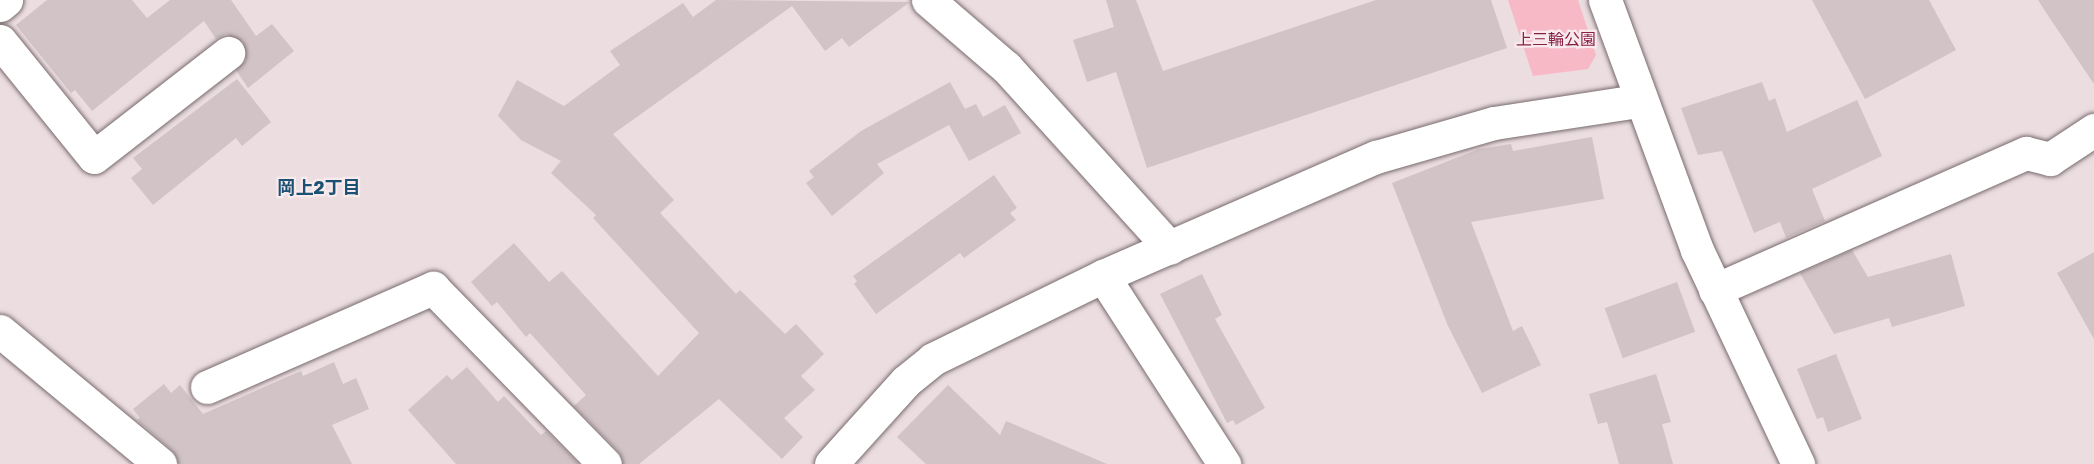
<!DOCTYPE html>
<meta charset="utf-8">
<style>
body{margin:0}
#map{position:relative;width:2094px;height:464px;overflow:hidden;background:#ebdde0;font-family:"Golos Text","Noto Sans JP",sans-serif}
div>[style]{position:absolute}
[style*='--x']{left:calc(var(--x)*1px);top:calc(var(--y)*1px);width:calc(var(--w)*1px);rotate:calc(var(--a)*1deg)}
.green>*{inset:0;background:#f8b9c7}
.building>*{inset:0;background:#d1c3c6;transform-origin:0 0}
.roads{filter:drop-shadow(0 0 2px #786b6d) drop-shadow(0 0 2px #786b6d)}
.minor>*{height:33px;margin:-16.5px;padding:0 16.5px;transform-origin:16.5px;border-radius:16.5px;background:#fff}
span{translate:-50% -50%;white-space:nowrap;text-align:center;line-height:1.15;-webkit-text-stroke:4.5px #f9eaed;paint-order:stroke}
.park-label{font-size:16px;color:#882046}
.neighbourhood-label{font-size:18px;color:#1b5173;font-weight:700}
</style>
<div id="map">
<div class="green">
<i style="clip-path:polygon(1508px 0,1578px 0,1596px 55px,1588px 69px,1533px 76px)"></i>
</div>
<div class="building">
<i style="clip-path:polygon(47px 0,132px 0,147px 18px,170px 0,231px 0,256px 36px,272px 24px,294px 51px,248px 88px,236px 70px,246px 60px,243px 42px,226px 34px,216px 39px,204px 21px,92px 111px,75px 90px,71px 93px,16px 25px)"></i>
<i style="clip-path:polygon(716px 0,910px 2px,849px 47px,842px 38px,825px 51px,792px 6px,613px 134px,674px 200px,660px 213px,736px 294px,740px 290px,785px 334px,796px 324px,824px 354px,801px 376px,815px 390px,784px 418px,803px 437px,782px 459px,719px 399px,639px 464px,623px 464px,618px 451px,574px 406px,586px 395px,530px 333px,526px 337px,497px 302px,492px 306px,471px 282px,514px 243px,549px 282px,562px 271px,658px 376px,699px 333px,593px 218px,596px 215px,551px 173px,561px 161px,521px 140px,498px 116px,517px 80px,564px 106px,620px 65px,610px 51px,683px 3px,693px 17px)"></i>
<i style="clip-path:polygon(1106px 0,1136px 0,1163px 71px,1376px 0,1491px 0,1507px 48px,1147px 168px,1116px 72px,1087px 82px,1073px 40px,1114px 27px)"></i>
<i style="clip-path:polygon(1812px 0,1929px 0,1956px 50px,1865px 99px)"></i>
<i style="clip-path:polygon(2038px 0,2094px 0,2094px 84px,2047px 14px)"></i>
<i style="clip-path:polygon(237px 79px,271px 122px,242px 146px,236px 138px,153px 205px,131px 178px,142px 169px,133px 158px)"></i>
<i style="clip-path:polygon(950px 82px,965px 109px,976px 104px,983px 117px,1005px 105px,1021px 133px,969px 161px,949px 125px,877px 164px,884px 173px,832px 216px,806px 183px,814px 177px,809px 171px,861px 131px)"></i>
<i style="clip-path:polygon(1762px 82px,1769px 101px,1775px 98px,1787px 132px,1857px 100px,1882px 156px,1812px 189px,1825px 221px,1786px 238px,1780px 222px,1754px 233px,1722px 151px,1698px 155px,1681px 108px)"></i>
<i style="clip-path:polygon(1592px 137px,1604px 199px,1471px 222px,1513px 331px,1522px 326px,1541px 365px,1482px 393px,1448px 326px,1392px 183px,1479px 149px,1511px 144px,1513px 151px)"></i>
<i style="clip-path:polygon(994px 175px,1017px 208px,1010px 213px,1016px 220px,964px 258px,960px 253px,876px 314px,854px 284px,857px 281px,853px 276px)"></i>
<i style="clip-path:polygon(1852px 250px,1868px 277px,1951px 254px,1965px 306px,1892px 327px,1889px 318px,1834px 334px,1800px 273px)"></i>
<i style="clip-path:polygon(2094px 252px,2094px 339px,2057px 273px)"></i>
<i style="clip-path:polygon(1202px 274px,1222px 315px,1215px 319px,1265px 408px,1236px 425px,1233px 420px,1227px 423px,1160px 294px)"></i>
<i style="left:1677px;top:282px;width:53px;height:77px;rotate:70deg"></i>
<i style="clip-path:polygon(1836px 354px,1862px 419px,1828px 432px,1823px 417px,1817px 419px,1797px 369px)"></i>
<i style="clip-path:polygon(334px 362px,343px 384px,356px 378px,369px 409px,332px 425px,352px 464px,178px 464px,172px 450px,137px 420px,140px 418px,133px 409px,164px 384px,171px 393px,180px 385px,203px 414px,301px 371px,303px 376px)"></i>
<i style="clip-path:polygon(467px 367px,498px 402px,504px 396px,541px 435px,546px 431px,579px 464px,456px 464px,408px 410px,447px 375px,452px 380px)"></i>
<i style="clip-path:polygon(1656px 374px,1671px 422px,1662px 424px,1673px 464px,1619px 464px,1607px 422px,1598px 424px,1589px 394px)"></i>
<i style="clip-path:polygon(948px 385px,1000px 435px,1006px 421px,1107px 464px,926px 464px,897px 437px)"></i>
</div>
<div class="roads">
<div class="minor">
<i style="--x:928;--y:0;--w:103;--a:40.7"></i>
<i style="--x:1006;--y:67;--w:244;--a:47.8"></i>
<i style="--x:1605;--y:0;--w:266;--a:69.8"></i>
<i style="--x:1697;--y:250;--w:237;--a:64.7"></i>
<i style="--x:0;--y:5;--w:8;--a:-40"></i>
<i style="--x:0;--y:41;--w:149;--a:51"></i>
<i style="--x:94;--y:157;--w:170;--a:-37.8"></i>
<i style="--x:1103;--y:276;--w:224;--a:57.2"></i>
<i style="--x:1715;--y:290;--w:340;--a:-23.8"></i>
<i style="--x:2026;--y:153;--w:25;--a:14"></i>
<i style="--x:2050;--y:159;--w:53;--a:-33.4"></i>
<i style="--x:0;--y:331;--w:208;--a:39.7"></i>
<i style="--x:207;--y:387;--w:247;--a:-23.7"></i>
<i style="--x:433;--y:288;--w:246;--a:45.7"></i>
<i style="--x:831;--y:464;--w:112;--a:-47.9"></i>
<i style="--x:906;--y:381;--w:35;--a:-39"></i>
<i style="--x:933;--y:359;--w:189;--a:-26"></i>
<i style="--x:1103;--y:276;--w:298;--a:-23.6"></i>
<i style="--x:1376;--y:157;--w:123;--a:-16.1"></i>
<i style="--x:1494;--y:123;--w:146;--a:-8.7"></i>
</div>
</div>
<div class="park-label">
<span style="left:1556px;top:39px">上三輪公園</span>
</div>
<div class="neighbourhood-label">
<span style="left:319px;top:187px">岡上2丁目</span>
</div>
</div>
